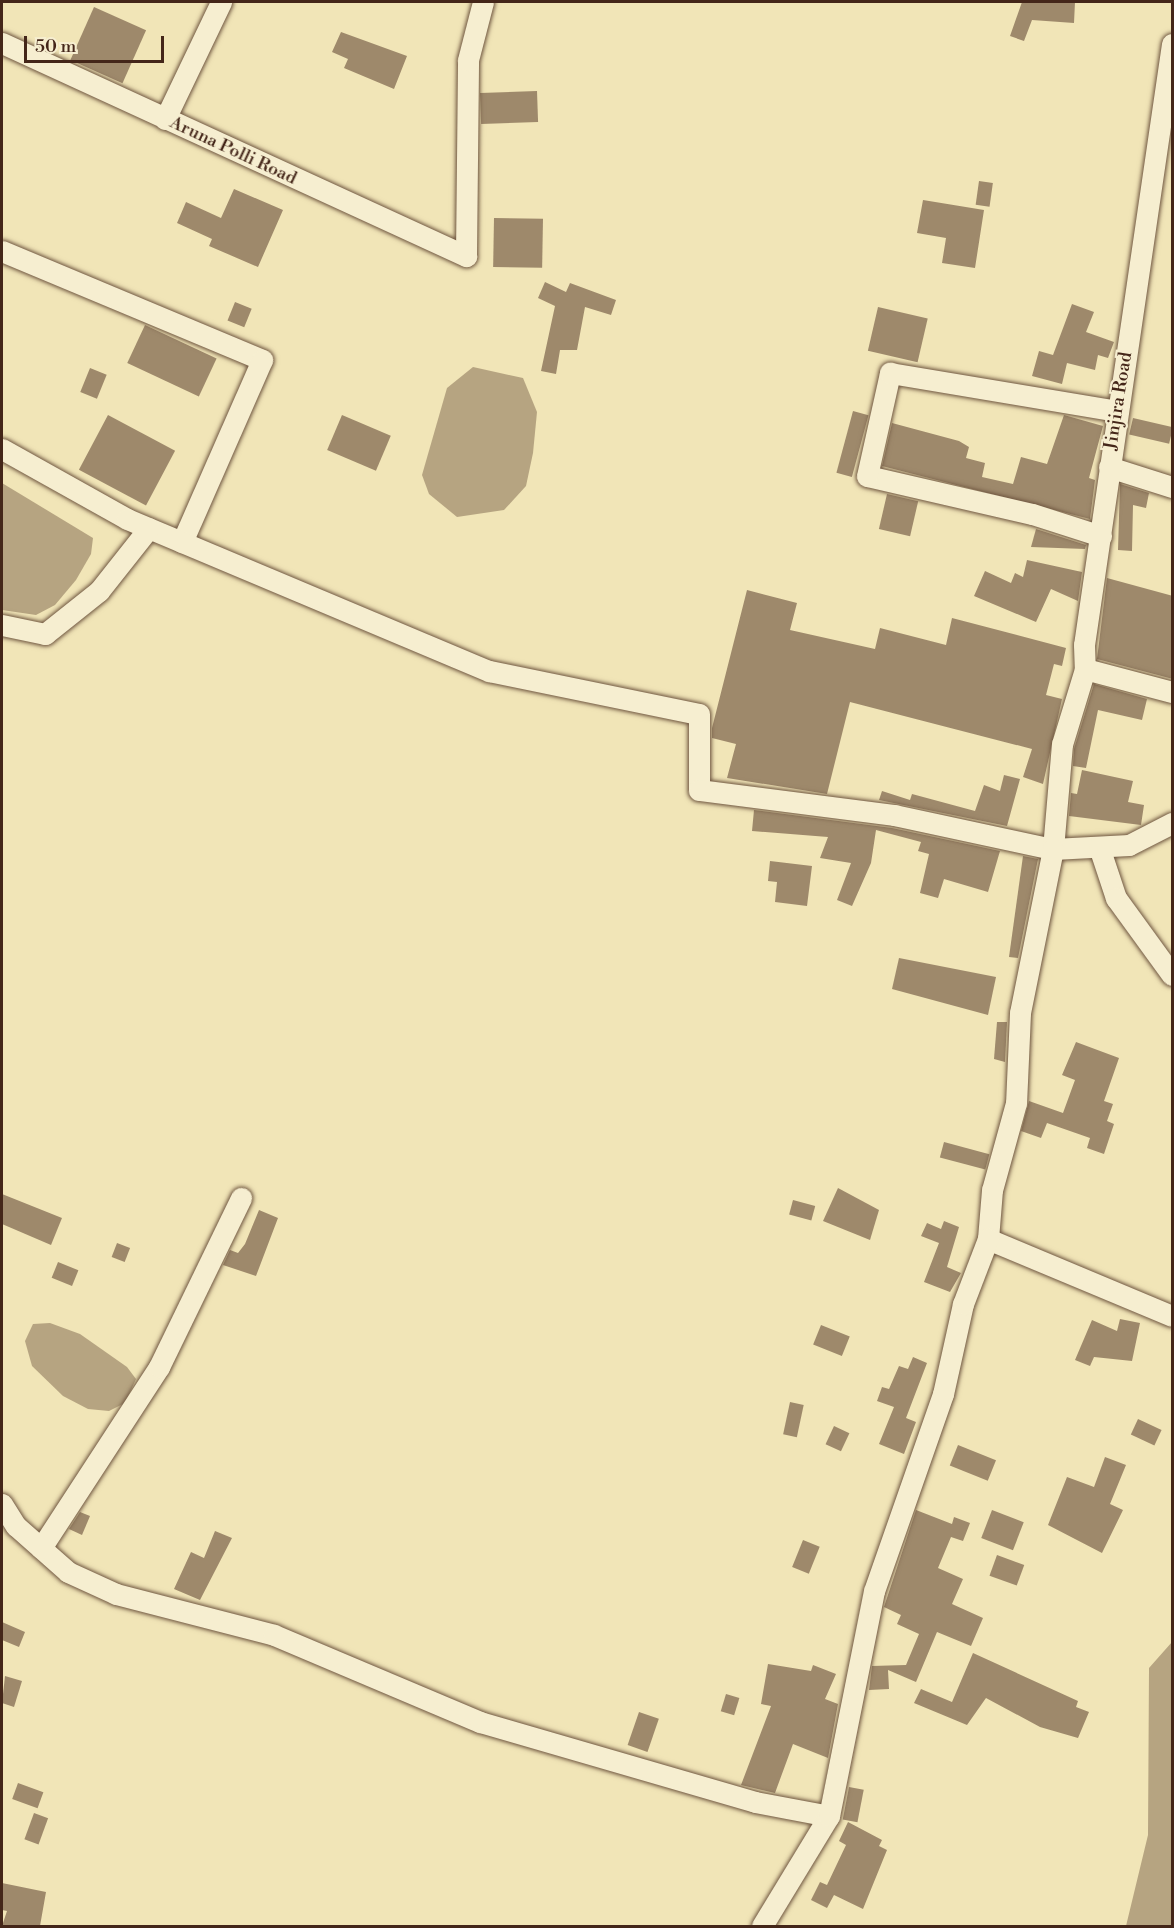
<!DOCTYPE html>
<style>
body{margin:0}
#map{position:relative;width:1174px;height:1928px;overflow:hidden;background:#f1e5b7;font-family:"Libre Bodoni",serif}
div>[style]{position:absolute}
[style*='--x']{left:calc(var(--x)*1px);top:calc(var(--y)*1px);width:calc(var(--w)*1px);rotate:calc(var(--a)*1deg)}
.water>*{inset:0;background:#b6a481}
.building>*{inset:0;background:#9e896b;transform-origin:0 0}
.roads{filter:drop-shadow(0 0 2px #6f5640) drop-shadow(0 0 2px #6f5640)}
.minor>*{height:21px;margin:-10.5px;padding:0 10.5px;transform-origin:10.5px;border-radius:10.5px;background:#f6eed0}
span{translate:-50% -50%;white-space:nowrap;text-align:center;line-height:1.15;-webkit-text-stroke:4.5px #f6eed0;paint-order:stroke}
.street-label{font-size:18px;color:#442619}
.frame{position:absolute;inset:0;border:3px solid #442619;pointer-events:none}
.scale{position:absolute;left:24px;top:36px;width:140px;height:27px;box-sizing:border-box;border:3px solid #442619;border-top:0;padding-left:8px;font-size:18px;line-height:21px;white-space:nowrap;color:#442619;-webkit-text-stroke:4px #f6eed0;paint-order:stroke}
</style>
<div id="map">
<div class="water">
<i style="clip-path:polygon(473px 367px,523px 378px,537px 412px,533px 453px,526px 486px,504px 510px,457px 517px,429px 494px,422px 475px,447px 388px)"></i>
<i style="clip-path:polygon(2px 483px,93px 538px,91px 554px,76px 580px,55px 605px,36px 615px,2px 610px)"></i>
<i style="clip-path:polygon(50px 1323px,80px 1334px,127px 1367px,136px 1379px,125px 1403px,109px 1411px,88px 1409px,63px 1396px,32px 1366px,25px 1341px,33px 1324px)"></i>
<i style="clip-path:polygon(1172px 1642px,1172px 1926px,1126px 1926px,1148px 1835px,1149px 1668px)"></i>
</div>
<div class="building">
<i style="clip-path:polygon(1022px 2px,1075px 2px,1074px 23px,1032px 20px,1024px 41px,1010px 36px)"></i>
<i style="left:94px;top:7px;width:57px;height:58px;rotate:24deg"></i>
<i style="clip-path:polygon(341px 32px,407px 56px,394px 89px,344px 68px,348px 59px,332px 52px)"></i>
<i style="left:537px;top:91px;width:31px;height:57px;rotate:88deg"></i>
<i style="left:979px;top:181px;width:14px;height:24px;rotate:8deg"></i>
<i style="clip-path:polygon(234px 189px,283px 210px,258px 267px,209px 246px,212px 239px,177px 223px,186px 202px,221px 218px)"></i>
<i style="clip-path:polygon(923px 200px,984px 210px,975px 268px,942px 263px,946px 238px,917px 233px)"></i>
<i style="left:494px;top:218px;width:49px;height:49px;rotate:1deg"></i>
<i style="clip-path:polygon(545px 282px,566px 292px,570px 283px,616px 300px,611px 315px,585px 307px,577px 350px,560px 350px,556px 374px,541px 371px,555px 306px,538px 298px)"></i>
<i style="left:235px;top:302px;width:18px;height:20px;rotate:22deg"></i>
<i style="clip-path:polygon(1072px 304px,1094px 312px,1086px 332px,1114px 342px,1108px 358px,1098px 355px,1095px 370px,1067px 363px,1062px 384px,1032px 376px,1039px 351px,1053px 355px)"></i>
<i style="left:878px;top:307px;width:51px;height:45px;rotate:13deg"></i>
<i style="left:145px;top:325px;width:79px;height:42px;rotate:25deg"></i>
<i style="left:90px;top:368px;width:18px;height:26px;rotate:22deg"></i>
<i style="left:853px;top:411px;width:16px;height:64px;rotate:15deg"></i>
<i style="left:108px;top:415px;width:76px;height:62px;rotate:28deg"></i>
<i style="left:342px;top:415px;width:53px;height:38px;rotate:23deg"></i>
<i style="clip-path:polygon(1064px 415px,1103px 426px,1089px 478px,1095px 480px,1090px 519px,882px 466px,892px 423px,959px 441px,969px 447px,966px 458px,985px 463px,982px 477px,1013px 484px,1021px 457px,1047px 464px)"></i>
<i style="left:1133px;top:418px;width:41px;height:17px;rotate:13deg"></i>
<i style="clip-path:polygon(1120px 484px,1149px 493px,1146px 508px,1133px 505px,1132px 551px,1118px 550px)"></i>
<i style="left:887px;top:494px;width:32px;height:36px;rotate:13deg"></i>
<i style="clip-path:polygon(1036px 529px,1086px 545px,1085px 549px,1031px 547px)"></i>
<i style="clip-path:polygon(1027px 560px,1082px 572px,1078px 601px,1051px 589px,1036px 622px,974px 596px,985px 571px,1011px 583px,1015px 573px,1023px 577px)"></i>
<i style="clip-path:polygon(1107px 578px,1173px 596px,1173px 679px,1097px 659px)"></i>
<i style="clip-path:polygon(747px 590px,797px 603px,790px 630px,875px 649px,880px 628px,946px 645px,952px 618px,1066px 648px,1062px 666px,1054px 664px,1046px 695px,1062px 699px,1043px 784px,1023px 777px,1032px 749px,850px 702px,827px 794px,727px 778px,736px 744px,712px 738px,712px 728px)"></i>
<i style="clip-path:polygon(1094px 684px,1147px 699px,1142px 720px,1098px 710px,1086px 768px,1073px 766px,1074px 749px)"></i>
<i style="clip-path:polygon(1082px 770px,1133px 781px,1128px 802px,1144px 805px,1141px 825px,1069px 816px,1071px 793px,1077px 794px)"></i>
<i style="clip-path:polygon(1004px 775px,1020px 779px,1007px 826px,879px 800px,882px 791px,910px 800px,912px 794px,975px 811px,984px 785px,1000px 791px)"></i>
<i style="clip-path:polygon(754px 810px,892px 828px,1000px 851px,988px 892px,944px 879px,938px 898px,920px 893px,929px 854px,918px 851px,921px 842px,876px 830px,871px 863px,852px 906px,837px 900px,851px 863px,820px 858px,828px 837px,752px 831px)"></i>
<i style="clip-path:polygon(1023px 856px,1038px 859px,1018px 958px,1009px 957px)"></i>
<i style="clip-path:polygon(770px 861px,812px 866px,807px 906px,775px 902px,777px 882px,768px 881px)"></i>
<i style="clip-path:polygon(899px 958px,996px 977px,988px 1015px,892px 989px)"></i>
<i style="clip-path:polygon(997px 1022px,1007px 1022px,1005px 1062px,994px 1059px)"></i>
<i style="clip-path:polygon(1076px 1042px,1119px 1058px,1104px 1101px,1113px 1104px,1107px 1121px,1114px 1124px,1104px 1154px,1087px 1148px,1090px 1138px,1047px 1123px,1041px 1138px,1021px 1131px,1029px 1101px,1063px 1113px,1075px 1080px,1062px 1075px)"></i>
<i style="left:944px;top:1142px;width:47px;height:16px;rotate:15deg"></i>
<i style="clip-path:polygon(838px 1188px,879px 1210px,870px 1240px,823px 1221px)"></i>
<i style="clip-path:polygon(2px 1194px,62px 1218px,51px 1245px,2px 1224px)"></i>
<i style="left:793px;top:1200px;width:23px;height:15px;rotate:15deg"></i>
<i style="clip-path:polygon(259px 1210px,278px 1218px,256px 1276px,223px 1265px,230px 1250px,238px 1253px,245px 1244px)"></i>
<i style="clip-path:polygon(944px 1221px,959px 1227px,947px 1267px,961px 1273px,950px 1292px,924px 1282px,939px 1243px,921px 1236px,927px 1223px,941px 1229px)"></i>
<i style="left:117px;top:1243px;width:14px;height:15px;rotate:21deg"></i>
<i style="left:58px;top:1262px;width:22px;height:17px;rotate:22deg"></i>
<i style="clip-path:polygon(1120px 1319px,1140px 1323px,1132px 1361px,1094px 1357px,1090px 1366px,1075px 1360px,1092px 1320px,1117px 1331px)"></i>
<i style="left:821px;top:1325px;width:31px;height:21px;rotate:22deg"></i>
<i style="clip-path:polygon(913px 1357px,927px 1363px,906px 1418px,916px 1422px,904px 1454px,879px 1444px,894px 1407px,877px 1401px,882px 1387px,889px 1389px,899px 1366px,908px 1369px)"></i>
<i style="left:790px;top:1402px;width:14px;height:33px;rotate:12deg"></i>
<i style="left:1138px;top:1419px;width:26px;height:17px;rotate:25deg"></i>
<i style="left:834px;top:1426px;width:17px;height:20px;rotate:25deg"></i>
<i style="left:958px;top:1445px;width:41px;height:22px;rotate:22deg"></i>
<i style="clip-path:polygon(1105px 1457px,1126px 1465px,1110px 1504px,1123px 1510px,1102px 1553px,1048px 1525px,1067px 1477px,1094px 1487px)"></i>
<i style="clip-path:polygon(916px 1510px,952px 1524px,954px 1517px,970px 1523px,963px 1541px,951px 1537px,938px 1568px,963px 1579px,952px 1604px,983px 1618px,971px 1646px,937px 1632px,916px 1682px,888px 1670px,889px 1689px,869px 1690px,872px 1666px,906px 1665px,919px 1634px,897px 1624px,901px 1615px,884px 1607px)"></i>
<i style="left:992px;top:1510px;width:34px;height:30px;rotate:21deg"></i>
<i style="clip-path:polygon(80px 1512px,90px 1516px,82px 1535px,69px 1529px)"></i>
<i style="clip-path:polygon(215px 1531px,232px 1538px,200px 1600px,174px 1589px,191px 1552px,204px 1558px)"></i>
<i style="left:803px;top:1540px;width:18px;height:29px;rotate:22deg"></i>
<i style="left:997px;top:1555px;width:29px;height:22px;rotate:20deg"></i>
<i style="clip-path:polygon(2px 1622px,25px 1632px,19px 1647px,2px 1640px)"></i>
<i style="clip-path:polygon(973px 1653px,1078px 1701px,1076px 1707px,1089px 1712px,1078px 1738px,1040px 1727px,986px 1698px,967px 1725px,914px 1703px,921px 1689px,952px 1702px)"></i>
<i style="clip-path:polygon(768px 1664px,811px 1671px,813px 1665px,836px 1674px,825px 1699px,838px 1704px,828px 1758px,793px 1744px,775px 1793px,741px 1785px,771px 1706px,761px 1704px)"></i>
<i style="clip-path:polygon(5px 1676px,22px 1681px,14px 1707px,2px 1703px)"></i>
<i style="left:726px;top:1694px;width:14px;height:18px;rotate:17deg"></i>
<i style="left:639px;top:1712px;width:21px;height:35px;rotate:19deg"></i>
<i style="left:18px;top:1783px;width:27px;height:17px;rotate:20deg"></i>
<i style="left:849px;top:1787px;width:15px;height:33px;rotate:11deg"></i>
<i style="left:34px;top:1813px;width:15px;height:28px;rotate:20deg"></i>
<i style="clip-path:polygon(848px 1822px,882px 1840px,879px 1846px,887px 1850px,863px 1909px,834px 1895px,827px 1908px,811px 1900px,820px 1882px,827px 1885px,846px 1845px,839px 1841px)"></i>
<i style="clip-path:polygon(2px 1883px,46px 1892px,40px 1926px,2px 1926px,7px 1911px,2px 1910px)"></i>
</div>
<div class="roads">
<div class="minor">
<i style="--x:2;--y:43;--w:511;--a:24.66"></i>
<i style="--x:466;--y:256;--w:196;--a:-89.4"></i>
<i style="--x:468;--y:60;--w:60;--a:-75.5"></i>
<i style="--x:1172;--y:44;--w:607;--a:98.33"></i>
<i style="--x:1084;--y:645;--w:24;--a:88"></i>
<i style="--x:1085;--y:669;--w:90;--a:14.8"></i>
<i style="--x:165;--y:119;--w:130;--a:-64.4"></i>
<i style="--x:2;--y:251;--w:282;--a:22.7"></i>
<i style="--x:262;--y:360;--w:199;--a:113.7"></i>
<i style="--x:2;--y:449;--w:143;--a:29.2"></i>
<i style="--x:127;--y:519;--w:393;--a:22.8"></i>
<i style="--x:489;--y:671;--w:214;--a:11.6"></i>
<i style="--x:699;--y:714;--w:76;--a:90"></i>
<i style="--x:699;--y:790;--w:197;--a:7.3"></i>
<i style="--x:894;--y:815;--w:163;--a:12.1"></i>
<i style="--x:1053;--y:849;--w:76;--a:-3"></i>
<i style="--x:1129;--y:845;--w:48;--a:-27.1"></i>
<i style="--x:1109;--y:467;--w:66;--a:17.6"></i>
<i style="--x:1101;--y:536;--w:72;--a:-162.3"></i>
<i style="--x:1032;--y:514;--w:169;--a:-167"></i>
<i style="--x:867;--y:476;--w:106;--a:-77.4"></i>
<i style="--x:890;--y:373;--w:230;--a:9.5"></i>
<i style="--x:2;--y:625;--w:44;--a:11.8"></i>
<i style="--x:45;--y:634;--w:69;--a:-38.5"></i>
<i style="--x:99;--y:591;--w:80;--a:-51.6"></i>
<i style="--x:1085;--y:669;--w:78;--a:107"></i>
<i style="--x:1062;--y:744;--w:105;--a:94.9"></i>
<i style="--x:1053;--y:849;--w:167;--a:101.4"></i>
<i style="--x:1020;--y:1013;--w:90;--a:92.5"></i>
<i style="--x:1016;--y:1103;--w:90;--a:105.4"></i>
<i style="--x:992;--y:1190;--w:49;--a:94.7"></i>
<i style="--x:988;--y:1239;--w:199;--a:22.7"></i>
<i style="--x:1099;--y:847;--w:54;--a:71.6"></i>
<i style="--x:1116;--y:898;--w:95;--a:54"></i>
<i style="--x:2;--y:1504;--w:26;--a:58"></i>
<i style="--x:16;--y:1526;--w:69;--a:41.5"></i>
<i style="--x:68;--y:1572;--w:53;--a:24.6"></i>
<i style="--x:116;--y:1594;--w:163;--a:14.5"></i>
<i style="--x:274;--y:1635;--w:224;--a:22.9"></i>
<i style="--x:480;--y:1722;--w:286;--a:16.2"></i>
<i style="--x:755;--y:1802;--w:75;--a:10.7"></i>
<i style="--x:41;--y:1548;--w:216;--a:-56.9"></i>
<i style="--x:159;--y:1367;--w:188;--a:-64.1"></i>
<i style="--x:762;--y:1926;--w:129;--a:-58.7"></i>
<i style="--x:829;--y:1816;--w:229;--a:-78.7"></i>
<i style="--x:874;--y:1591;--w:209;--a:-70.7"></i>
<i style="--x:943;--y:1394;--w:92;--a:-77.5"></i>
<i style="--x:963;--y:1304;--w:70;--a:-69"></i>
</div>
</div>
<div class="street-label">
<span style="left:233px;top:151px;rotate:25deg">Aruna Polli Road</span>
<span style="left:1119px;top:401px;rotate:-81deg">Jinjira Road</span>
</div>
<div class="frame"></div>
<div class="scale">50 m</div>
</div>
